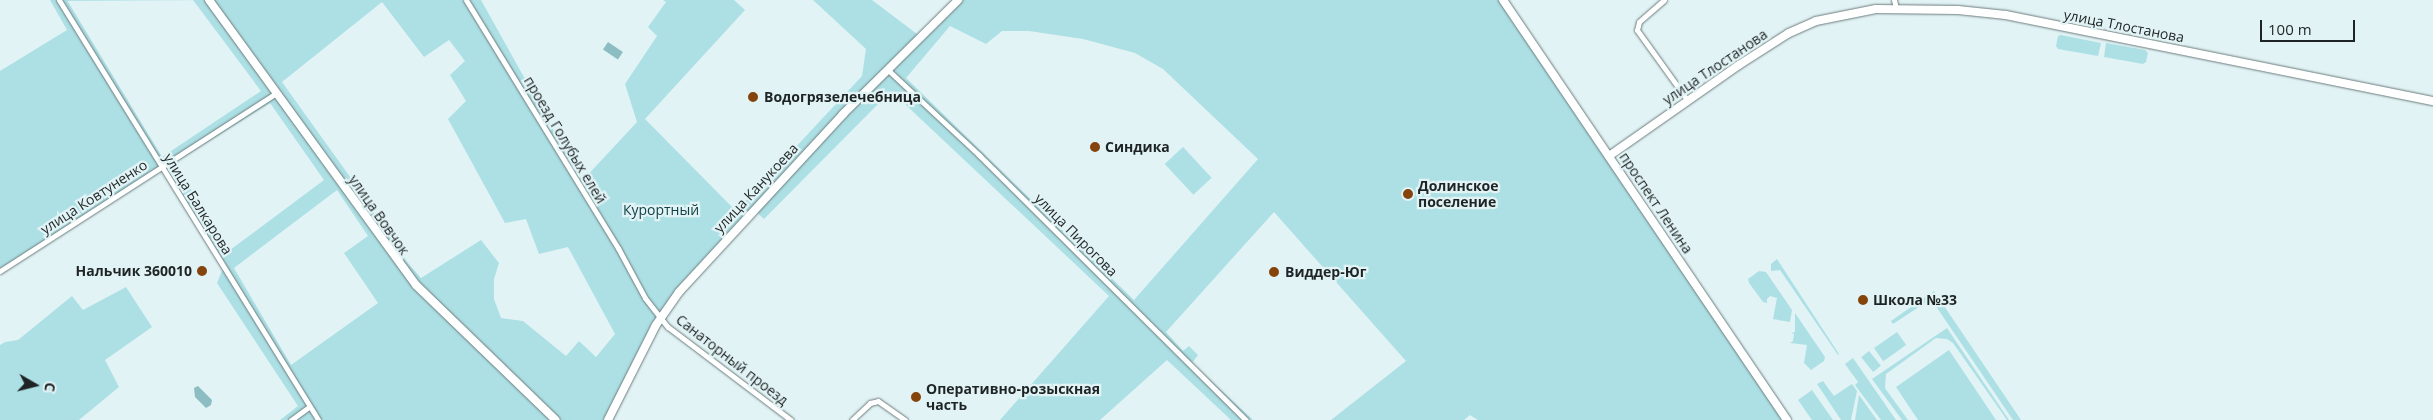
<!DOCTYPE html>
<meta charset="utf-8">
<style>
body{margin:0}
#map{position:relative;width:2433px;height:420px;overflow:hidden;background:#e2f3f5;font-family:"Open Sans",sans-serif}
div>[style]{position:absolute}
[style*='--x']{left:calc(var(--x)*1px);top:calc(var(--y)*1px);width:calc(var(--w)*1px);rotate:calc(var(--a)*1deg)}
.green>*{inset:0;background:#ade0e5;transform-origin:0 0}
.water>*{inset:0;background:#8bbdc3;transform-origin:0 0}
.roads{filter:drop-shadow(0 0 1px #6c7c7d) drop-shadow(0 0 1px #6c7c7d)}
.street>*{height:5px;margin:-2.5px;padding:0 2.5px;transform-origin:2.5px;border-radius:2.5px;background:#fff}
.secondary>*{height:8px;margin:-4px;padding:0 4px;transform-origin:4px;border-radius:4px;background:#fff}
.dots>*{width:14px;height:14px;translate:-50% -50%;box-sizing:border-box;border:2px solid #e2f3f5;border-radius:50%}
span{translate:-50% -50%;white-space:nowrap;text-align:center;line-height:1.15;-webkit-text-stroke:4.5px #e2f3f5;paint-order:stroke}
.street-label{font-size:14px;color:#1e2425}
.poi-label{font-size:14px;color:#1e2425;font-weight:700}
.left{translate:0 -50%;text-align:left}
.right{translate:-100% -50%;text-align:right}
.park-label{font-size:14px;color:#134246}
.north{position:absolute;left:10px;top:360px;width:50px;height:50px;-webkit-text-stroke:4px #e2f3f5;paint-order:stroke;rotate:98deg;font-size:14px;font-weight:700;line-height:20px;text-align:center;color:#1e2425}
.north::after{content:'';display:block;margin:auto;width:18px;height:22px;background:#1e2425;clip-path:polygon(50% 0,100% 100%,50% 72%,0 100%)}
.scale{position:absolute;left:2260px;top:20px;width:95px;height:22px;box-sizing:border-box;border:2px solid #1e2425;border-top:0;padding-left:6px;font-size:15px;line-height:18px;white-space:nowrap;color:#1e2425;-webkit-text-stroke:4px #e2f3f5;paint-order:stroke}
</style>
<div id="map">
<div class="green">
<i style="clip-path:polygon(evenodd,50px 0,67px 0,162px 157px,261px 91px,193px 0,481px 0,582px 181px,637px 122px,625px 84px,657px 36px,648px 27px,666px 2px,663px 0,734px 0,745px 10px,645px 119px,736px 211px,862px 76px,866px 49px,813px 0,872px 0,921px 37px,958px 0,1503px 0,1787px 420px,1478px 420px,1470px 415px,1464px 420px,1331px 420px,1406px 361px,1274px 212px,1166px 332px,1183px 351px,1189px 346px,1198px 355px,1192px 363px,1253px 420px,1231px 420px,1167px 360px,1100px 420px,1000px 420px,1109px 296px,891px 91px,764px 219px,754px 210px,670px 303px,608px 420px,280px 420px,298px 406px,217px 283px,224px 266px,161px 166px,0 271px,0 71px,67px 30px,50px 0,382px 2px,424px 57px,449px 40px,465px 61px,450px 75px,466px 101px,448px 119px,505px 223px,526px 219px,539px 254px,568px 247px,615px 334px,596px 357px,579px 341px,566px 356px,523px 321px,501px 318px,494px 299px,494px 279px,499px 263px,481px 240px,421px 278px,406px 261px,348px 174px,282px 82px,382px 2px,50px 0,950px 26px,986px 44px,1002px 31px,1029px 31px,1083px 39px,1135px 53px,1163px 69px,1258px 159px,1134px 300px,906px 78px,950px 26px,50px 0,270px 103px,324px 180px,230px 250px,174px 163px,270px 103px,50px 0,337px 190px,368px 236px,344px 253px,378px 303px,291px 365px,234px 268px,337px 190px)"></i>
<i style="clip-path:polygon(2061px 35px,2101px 43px,2098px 56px,2058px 49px,2056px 46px,2058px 36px)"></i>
<i style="clip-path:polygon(2106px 43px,2145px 50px,2148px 53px,2146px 62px,2143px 64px,2104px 57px)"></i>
<i style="left:1183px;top:147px;width:42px;height:25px;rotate:47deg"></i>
<i style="clip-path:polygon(1777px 259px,1839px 354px,1838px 355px,1780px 270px,1771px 271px,1771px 264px)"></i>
<i style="clip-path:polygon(1759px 271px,1766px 272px,1792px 310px,1790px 322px,1773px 319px,1777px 298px,1770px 296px,1767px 299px,1767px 303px,1763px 302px,1749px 283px,1748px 279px)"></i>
<i style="clip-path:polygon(126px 287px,152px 327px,105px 360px,119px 387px,79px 420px,0 420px,0 345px,5px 342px,18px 340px,72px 296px,83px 310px)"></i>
<i style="clip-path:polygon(1934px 291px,2021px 420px,2013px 420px,1931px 299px,1893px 324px,1891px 321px)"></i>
<i style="clip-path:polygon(1795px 313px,1825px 357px,1824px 361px,1811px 370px,1804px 363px,1807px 345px,1790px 343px,1793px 341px,1794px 334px,1791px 333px,1795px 332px)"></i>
<i style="clip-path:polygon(1947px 328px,2009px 420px,2007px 420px,1953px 343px,1947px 339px,1936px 338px,1886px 374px,1885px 388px,1908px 420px,1902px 420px,1872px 379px)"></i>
<i style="left:1897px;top:332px;width:16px;height:28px;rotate:55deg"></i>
<i style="clip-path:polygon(1949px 350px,1996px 420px,1918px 420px,1896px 387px)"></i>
<i style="left:1869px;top:351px;width:19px;height:10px;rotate:51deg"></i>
<i style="clip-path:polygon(1853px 358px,1896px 420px,1881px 420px,1855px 385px,1858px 382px,1845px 364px)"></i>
<i style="clip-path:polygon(1823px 381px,1834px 396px,1852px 384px,1857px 391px,1851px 420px,1841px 420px,1817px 384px)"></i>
<i style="clip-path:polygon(1812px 390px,1833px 420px,1812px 420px,1798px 400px)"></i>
<i style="clip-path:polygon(1859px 395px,1877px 420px,1855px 420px)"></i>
</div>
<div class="water">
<i style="left:608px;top:42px;width:18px;height:9px;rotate:34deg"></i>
<i style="clip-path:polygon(198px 386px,212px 400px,211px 405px,206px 408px,195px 397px,194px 388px)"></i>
</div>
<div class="roads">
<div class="street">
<i style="--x:59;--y:0;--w:493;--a:58.3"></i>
<i style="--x:466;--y:0;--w:291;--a:58.5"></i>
<i style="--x:618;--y:248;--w:57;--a:61.6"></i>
<i style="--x:645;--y:298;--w:37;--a:52"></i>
<i style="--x:668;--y:327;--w:154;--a:37.1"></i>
<i style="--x:1664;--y:0;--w:33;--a:139"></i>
<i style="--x:1639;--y:22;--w:8;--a:104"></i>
<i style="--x:1637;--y:30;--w:87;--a:54.3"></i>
<i style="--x:1894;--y:0;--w:8;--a:76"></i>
<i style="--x:888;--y:70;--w:125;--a:43"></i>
<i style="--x:979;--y:155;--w:376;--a:44.8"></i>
<i style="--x:0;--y:271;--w:328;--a:-32.8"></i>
<i style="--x:291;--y:420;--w:22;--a:-36"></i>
<i style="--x:852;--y:420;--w:25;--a:-43"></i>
<i style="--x:870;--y:403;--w:8;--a:-14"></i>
<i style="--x:878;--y:401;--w:33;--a:35"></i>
</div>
<div class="secondary">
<i style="--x:209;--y:0;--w:352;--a:54"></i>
<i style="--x:416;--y:285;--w:194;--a:44"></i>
<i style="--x:1503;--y:0;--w:507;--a:55.93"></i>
<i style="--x:1609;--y:156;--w:159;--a:-35"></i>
<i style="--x:1739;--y:65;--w:59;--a:-32.6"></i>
<i style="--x:1789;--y:33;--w:30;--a:-24"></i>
<i style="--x:1816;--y:21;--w:61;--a:-11.3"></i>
<i style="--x:1876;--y:9;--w:82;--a:0.7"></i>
<i style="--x:1958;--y:10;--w:48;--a:5.9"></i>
<i style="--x:2006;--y:15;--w:436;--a:11.4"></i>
<i style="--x:608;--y:420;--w:106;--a:-63.2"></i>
<i style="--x:656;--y:325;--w:40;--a:-55.1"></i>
<i style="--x:679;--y:292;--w:242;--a:-47.3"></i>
<i style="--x:843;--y:114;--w:162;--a:-44.7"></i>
</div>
</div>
<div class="dots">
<i style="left:753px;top:97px;background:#84440c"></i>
<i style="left:1095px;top:147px;background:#84440c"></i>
<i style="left:1408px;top:194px;background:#84440c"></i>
<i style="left:202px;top:271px;background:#84440c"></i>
<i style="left:1274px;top:272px;background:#84440c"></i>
<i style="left:1863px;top:300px;background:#84440c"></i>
<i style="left:916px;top:397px;background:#84440c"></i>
</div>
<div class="street-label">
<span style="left:2124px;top:26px;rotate:11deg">улица Тлостанова</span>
<span style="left:1715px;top:67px;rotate:-34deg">улица Тлостанова</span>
<span style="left:565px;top:140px;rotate:59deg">проезд Голубых елей</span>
<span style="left:756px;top:188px;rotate:-47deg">улица Канукоева</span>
<span style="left:94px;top:197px;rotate:-33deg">улица Ковтуненко</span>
<span style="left:1656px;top:203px;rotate:56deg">проспект Ленина</span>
<span style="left:198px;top:204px;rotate:58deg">улица Балкарова</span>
<span style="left:379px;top:215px;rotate:55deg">улица Вовчок</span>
<span style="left:1076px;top:235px;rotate:45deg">улица Пирогова</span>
<span style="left:732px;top:360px;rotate:38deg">Санаторный проезд</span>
</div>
<div class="poi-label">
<span class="left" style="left:764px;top:97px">Водогрязелечебница</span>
<span class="left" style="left:1105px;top:147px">Синдика</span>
<span class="left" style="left:1418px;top:194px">Долинское<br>поселение</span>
<span class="right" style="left:192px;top:271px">Нальчик 360010</span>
<span class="left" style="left:1285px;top:272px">Виддер-Юг</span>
<span class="left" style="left:1873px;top:300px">Школа №33</span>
<span class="left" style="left:926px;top:397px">Оперативно-розыскная<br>часть</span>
</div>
<div class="park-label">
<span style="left:661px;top:210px">Курортный</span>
</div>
<div class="north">С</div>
<div class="scale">100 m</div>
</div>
